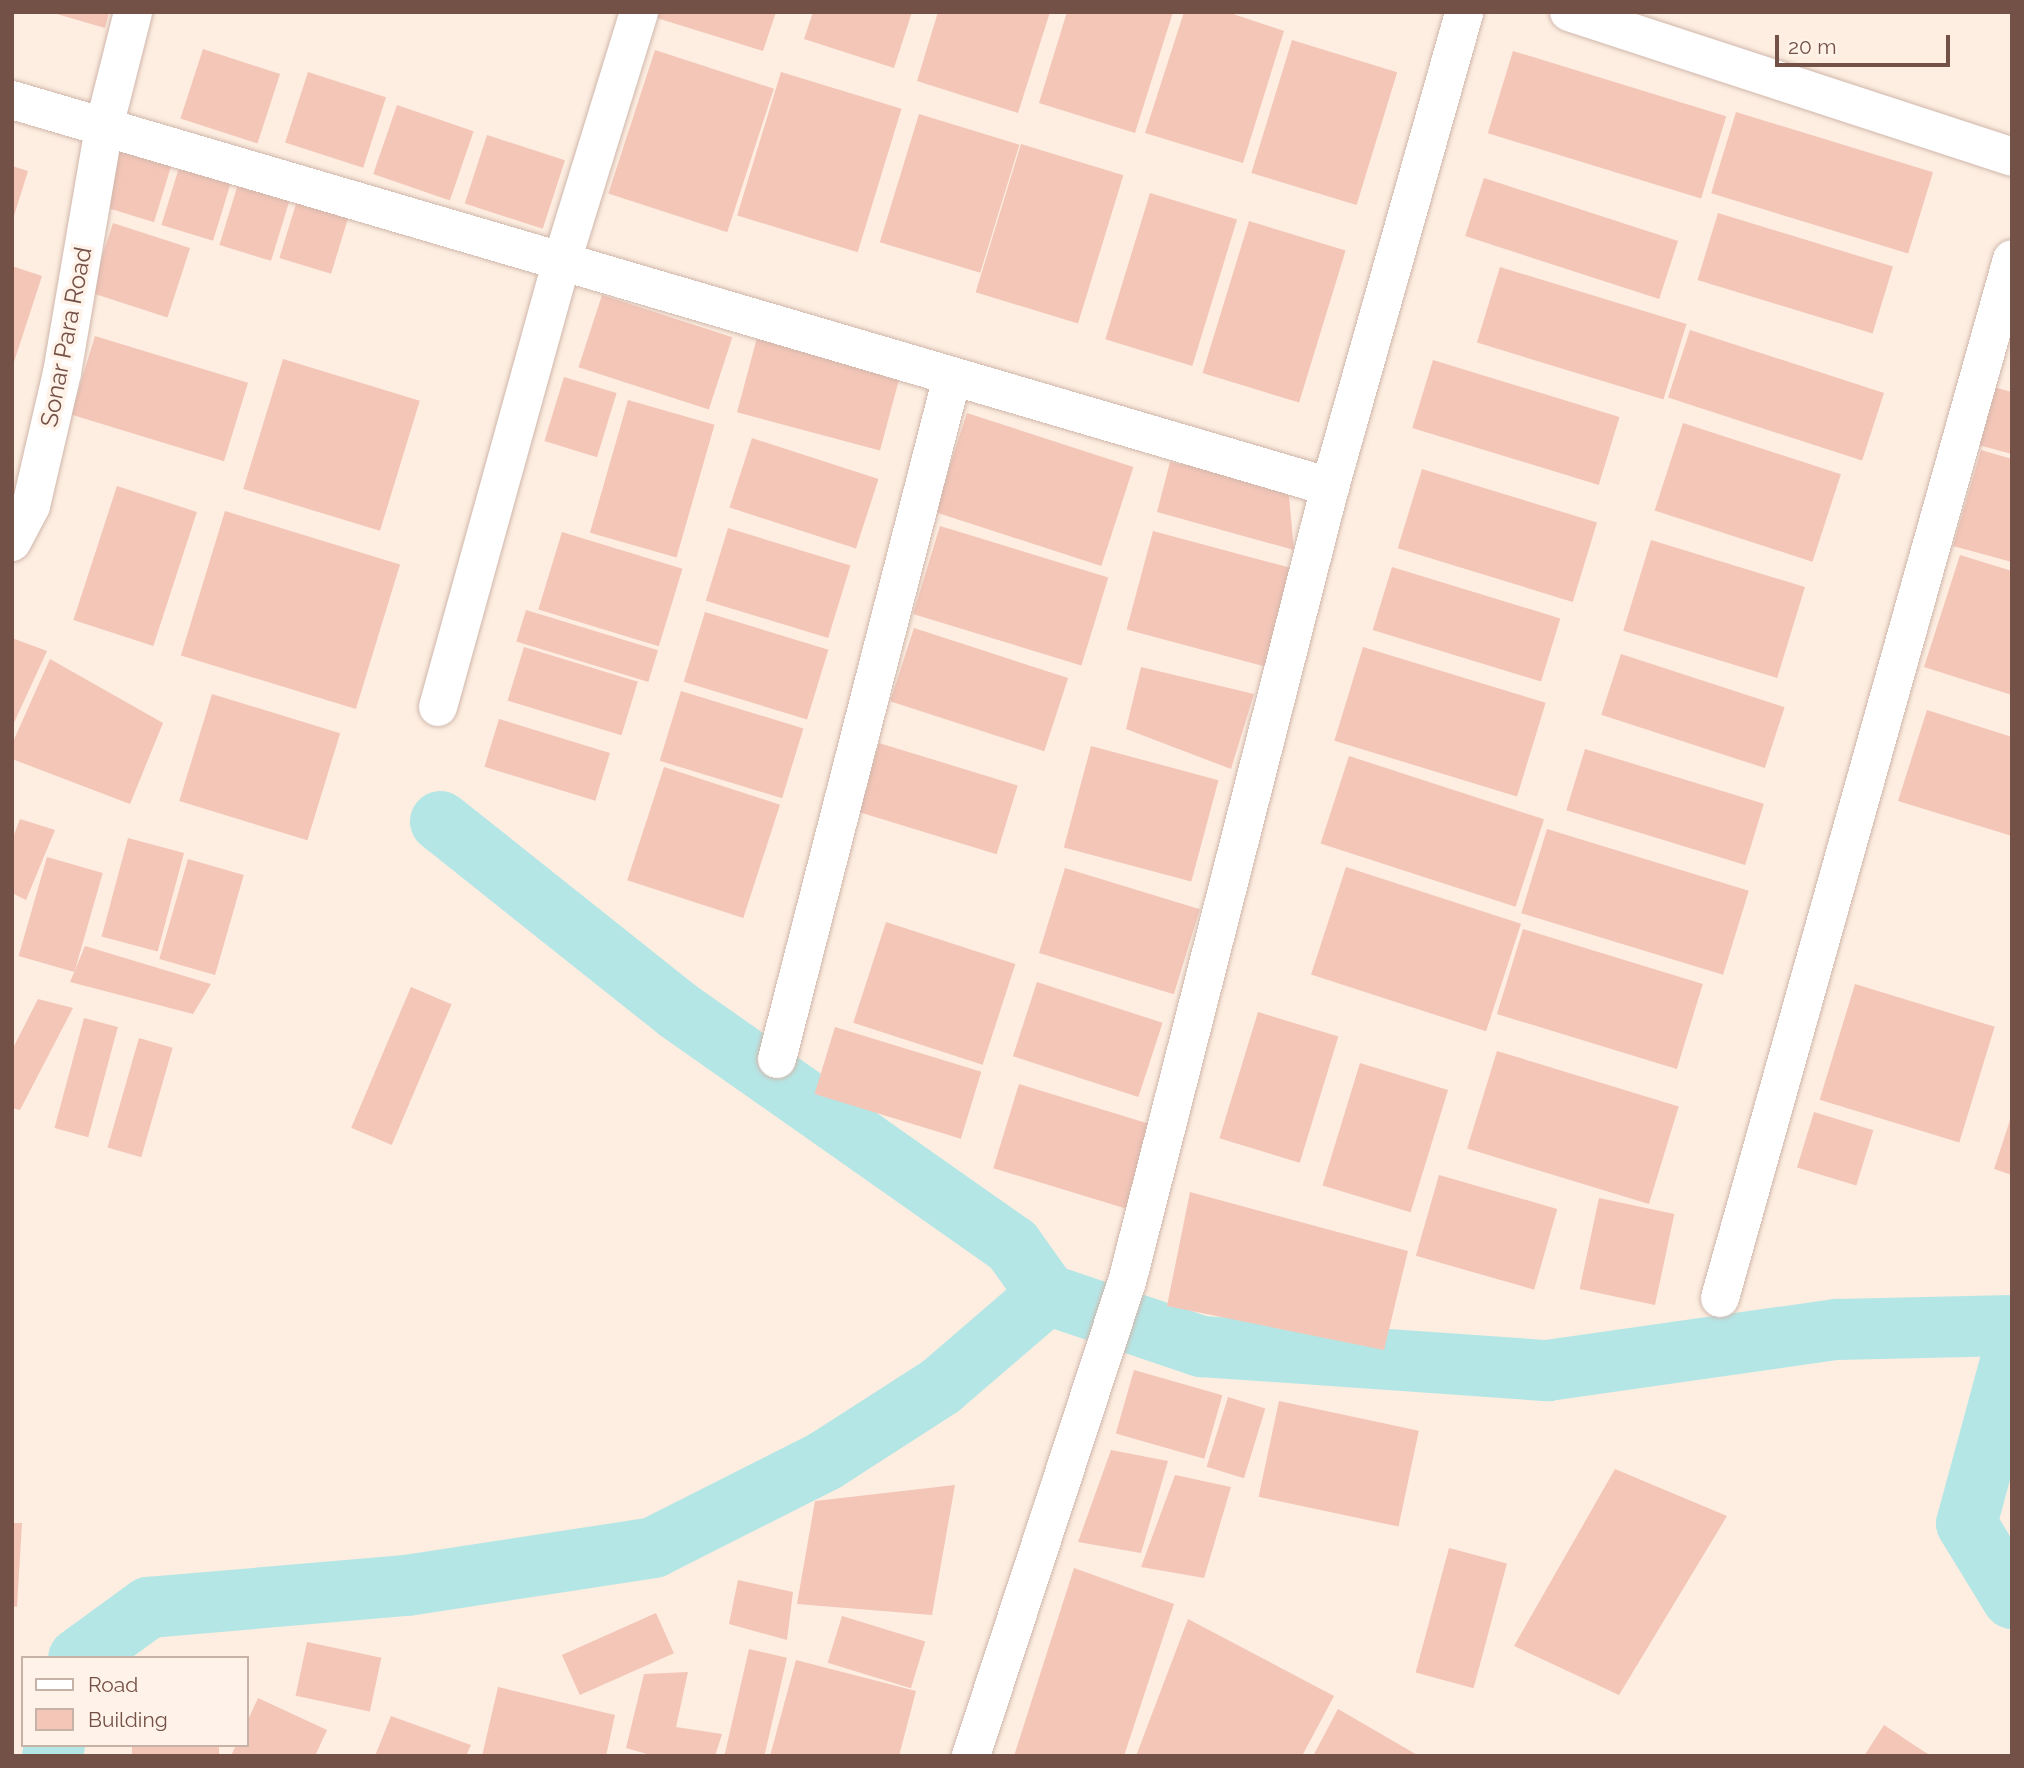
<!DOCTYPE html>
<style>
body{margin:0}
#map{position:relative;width:2024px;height:1768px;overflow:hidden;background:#fdeee1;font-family:Raleway,sans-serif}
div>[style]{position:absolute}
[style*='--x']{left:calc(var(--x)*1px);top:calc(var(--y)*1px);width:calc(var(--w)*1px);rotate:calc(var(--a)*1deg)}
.canal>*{height:61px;margin:-30.5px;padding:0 30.5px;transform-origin:30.5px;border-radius:30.5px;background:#b5e6e6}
.building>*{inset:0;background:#f3c6b8;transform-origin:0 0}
.roads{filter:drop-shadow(0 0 2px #d0b6ab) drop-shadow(0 0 2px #d0b6ab)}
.minor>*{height:38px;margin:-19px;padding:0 19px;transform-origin:19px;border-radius:19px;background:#fff}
span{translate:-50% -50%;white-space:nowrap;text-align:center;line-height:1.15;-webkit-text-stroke:7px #fff2e8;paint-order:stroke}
.street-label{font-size:24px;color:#745147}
.frame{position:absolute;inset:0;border:14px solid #745147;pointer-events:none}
.legend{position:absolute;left:21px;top:1656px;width:228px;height:91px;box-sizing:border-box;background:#fff2e8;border:2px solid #c7b2a8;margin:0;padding:9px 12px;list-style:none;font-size:21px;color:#745147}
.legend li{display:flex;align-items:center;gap:14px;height:35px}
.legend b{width:35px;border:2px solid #c7b2a8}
.scale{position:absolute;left:1775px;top:35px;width:175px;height:32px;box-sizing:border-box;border:4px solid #745147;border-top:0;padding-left:9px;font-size:21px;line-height:24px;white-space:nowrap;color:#745147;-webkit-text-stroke:5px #fff2e8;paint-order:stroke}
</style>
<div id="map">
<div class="canal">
<i style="--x:440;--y:821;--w:302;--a:38.5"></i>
<i style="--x:676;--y:1009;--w:411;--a:35.1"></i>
<i style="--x:1012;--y:1245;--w:60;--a:54.5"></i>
<i style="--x:1047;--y:1294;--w:163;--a:18.7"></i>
<i style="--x:1201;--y:1346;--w:347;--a:4"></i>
<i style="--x:1547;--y:1370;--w:292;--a:-8.1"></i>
<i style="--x:1836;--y:1329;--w:176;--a:-1.3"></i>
<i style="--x:2012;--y:1354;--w:175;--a:105.2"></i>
<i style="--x:1966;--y:1523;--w:88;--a:58.5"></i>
<i style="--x:78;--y:1658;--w:87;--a:-36.1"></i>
<i style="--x:148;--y:1607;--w:259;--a:-4.9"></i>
<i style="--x:406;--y:1585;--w:250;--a:-8.7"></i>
<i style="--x:653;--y:1547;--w:193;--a:-26.8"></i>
<i style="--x:825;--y:1460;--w:137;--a:-32.8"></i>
<i style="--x:940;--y:1386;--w:141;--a:-40.7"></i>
<i style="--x:52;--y:1756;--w:11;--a:-80"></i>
</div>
<div class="building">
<i style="clip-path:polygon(50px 12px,109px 12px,105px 28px)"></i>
<i style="clip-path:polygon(658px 12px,776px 12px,763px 51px,657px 18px)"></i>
<i style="clip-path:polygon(813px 12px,912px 12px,894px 68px,804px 39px)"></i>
<i style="clip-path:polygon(938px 12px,1050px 12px,1018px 113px,917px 81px)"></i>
<i style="clip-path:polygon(1067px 12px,1173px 12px,1135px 133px,1039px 103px)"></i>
<i style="clip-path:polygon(1184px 12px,1227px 12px,1284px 31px,1243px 163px,1145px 133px)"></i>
<i style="left:1292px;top:40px;width:110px;height:139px;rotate:17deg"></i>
<i style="left:203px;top:49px;width:81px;height:73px;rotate:18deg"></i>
<i style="left:655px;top:50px;width:125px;height:151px;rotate:18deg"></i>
<i style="left:1513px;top:51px;width:223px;height:86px;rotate:17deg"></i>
<i style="left:308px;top:72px;width:82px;height:74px;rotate:18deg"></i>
<i style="left:781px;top:72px;width:126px;height:150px;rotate:17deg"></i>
<i style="left:397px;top:105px;width:81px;height:73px;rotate:19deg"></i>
<i style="left:1736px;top:112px;width:206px;height:85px;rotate:17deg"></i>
<i style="left:919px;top:114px;width:105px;height:134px;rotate:17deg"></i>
<i style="left:487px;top:135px;width:82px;height:72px;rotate:18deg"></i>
<i style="left:121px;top:142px;width:55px;height:67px;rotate:17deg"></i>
<i style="left:1021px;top:144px;width:107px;height:155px;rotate:17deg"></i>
<i style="left:181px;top:161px;width:54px;height:67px;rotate:17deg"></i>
<i style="clip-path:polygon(12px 166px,28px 171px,13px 219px,12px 219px)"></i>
<i style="left:1484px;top:178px;width:204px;height:61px;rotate:18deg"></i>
<i style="left:239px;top:181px;width:54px;height:67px;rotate:17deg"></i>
<i style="left:1150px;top:193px;width:91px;height:153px;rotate:17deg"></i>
<i style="left:299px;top:194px;width:54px;height:67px;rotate:17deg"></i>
<i style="left:1718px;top:213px;width:183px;height:70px;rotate:17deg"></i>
<i style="left:1249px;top:221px;width:101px;height:159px;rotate:17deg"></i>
<i style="left:113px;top:223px;width:81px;height:73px;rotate:18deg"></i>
<i style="clip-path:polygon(12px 266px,42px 276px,13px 365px,12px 365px)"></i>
<i style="left:1500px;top:267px;width:195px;height:79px;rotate:17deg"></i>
<i style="left:602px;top:295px;width:137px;height:76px;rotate:18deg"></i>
<i style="left:1690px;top:330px;width:204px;height:71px;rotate:18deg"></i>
<i style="left:758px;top:334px;width:148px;height:81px;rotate:15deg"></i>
<i style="left:95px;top:336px;width:160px;height:82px;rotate:17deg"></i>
<i style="left:283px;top:359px;width:143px;height:136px;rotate:17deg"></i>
<i style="left:1433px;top:360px;width:195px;height:71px;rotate:17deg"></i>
<i style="left:564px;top:377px;width:55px;height:67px;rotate:17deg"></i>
<i style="clip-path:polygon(1986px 385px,2012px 392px,2012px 454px,1971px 443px)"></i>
<i style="left:628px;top:400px;width:90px;height:138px;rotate:16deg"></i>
<i style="left:967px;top:413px;width:175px;height:104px;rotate:18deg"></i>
<i style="left:1683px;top:423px;width:166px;height:92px;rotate:18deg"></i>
<i style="left:752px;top:438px;width:133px;height:73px;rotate:18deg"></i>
<i style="clip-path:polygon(1981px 450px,2012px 459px,2012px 562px,1953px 546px)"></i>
<i style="clip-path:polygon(1170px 462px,1288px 485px,1294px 550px,1157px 512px)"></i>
<i style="left:1422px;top:469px;width:183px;height:83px;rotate:17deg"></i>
<i style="left:117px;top:486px;width:84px;height:141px;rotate:18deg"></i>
<i style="left:225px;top:511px;width:183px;height:151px;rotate:17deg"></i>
<i style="left:940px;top:526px;width:176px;height:92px;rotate:17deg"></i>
<i style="left:728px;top:528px;width:128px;height:76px;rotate:17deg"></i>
<i style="left:1153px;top:531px;width:146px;height:102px;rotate:15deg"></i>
<i style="left:562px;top:532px;width:126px;height:81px;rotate:17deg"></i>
<i style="left:1651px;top:540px;width:161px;height:95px;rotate:17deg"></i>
<i style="clip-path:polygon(1960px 555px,2012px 571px,2012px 695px,1924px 667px)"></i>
<i style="left:1392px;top:567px;width:176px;height:66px;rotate:17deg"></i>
<i style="left:526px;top:610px;width:138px;height:33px;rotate:17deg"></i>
<i style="left:705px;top:612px;width:129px;height:73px;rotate:17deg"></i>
<i style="left:914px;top:628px;width:162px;height:77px;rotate:18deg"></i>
<i style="clip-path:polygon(12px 638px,47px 651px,12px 727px)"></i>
<i style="left:524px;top:647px;width:119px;height:56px;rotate:17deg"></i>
<i style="left:1363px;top:647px;width:191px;height:98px;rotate:17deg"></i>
<i style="left:1621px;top:654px;width:172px;height:64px;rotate:18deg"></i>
<i style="clip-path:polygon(50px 659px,163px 723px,130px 804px,12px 759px,12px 744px)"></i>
<i style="clip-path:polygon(1141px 667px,1254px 694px,1231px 769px,1126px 729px)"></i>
<i style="left:681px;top:691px;width:128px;height:73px;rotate:17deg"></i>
<i style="left:212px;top:694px;width:134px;height:112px;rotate:17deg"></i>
<i style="clip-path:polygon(1927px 710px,2012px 737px,2012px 836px,1898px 801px)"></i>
<i style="left:499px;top:719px;width:116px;height:50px;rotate:17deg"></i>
<i style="left:879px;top:743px;width:145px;height:72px;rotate:17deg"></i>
<i style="left:1091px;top:746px;width:132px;height:105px;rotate:15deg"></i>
<i style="left:1585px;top:749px;width:187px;height:64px;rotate:17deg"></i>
<i style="left:1349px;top:756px;width:205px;height:92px;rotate:18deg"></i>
<i style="left:664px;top:767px;width:122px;height:119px;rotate:18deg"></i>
<i style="clip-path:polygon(20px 819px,55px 830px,26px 900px,12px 893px,12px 840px)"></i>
<i style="left:1547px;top:829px;width:211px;height:88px;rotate:17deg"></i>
<i style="left:128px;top:838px;width:58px;height:102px;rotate:15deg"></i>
<i style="left:47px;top:857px;width:58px;height:103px;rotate:16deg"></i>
<i style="left:188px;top:859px;width:58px;height:104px;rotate:16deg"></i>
<i style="left:1346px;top:867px;width:184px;height:113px;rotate:18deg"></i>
<i style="left:1065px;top:868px;width:141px;height:89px;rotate:17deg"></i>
<i style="left:886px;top:922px;width:136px;height:106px;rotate:18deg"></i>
<i style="left:1523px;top:929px;width:188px;height:89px;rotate:17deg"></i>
<i style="clip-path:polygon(85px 946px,211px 984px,193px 1014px,70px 982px)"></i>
<i style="left:1037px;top:982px;width:132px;height:78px;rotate:18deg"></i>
<i style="left:1855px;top:984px;width:146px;height:121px;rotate:17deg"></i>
<i style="left:411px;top:987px;width:44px;height:153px;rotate:23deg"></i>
<i style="clip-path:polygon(38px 999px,73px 1008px,20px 1110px,12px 1108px,12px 1050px)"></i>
<i style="left:1258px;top:1012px;width:84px;height:132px;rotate:17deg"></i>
<i style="left:84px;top:1018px;width:35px;height:114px;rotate:15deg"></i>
<i style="left:835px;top:1027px;width:153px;height:70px;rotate:17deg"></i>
<i style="left:139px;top:1038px;width:35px;height:114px;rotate:16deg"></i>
<i style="left:1497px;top:1051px;width:190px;height:102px;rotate:17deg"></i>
<i style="left:1360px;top:1063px;width:92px;height:128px;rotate:17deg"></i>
<i style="left:1019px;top:1084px;width:140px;height:88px;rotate:17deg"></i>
<i style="left:1814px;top:1112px;width:62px;height:58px;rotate:17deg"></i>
<i style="clip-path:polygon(2012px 1114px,2012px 1175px,1994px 1169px)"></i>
<i style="left:1439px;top:1175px;width:123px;height:84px;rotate:16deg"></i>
<i style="clip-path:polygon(1190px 1192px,1408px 1251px,1384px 1350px,1167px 1306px)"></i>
<i style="left:1599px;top:1198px;width:77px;height:93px;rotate:12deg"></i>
<i style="left:1134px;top:1370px;width:92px;height:66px;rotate:16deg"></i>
<i style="left:1228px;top:1397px;width:39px;height:73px;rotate:17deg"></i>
<i style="left:1279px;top:1401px;width:143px;height:98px;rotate:12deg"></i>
<i style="clip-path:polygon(1111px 1450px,1168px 1461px,1141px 1553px,1078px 1542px)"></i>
<i style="clip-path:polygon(1615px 1469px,1727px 1516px,1619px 1695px,1514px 1646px)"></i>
<i style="clip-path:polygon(1175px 1475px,1231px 1487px,1204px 1578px,1141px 1567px)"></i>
<i style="clip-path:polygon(955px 1485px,932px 1615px,797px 1604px,815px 1501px)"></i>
<i style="clip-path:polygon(12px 1523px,22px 1523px,17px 1607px,12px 1606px)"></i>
<i style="left:1449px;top:1548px;width:60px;height:129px;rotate:15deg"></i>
<i style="clip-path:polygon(1074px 1568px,1174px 1604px,1124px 1756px,1014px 1756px)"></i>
<i style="clip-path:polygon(738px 1580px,793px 1592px,787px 1640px,729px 1624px)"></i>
<i style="left:656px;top:1613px;width:44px;height:103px;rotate:66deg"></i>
<i style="left:842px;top:1616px;width:87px;height:49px;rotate:17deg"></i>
<i style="clip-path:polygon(1188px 1619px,1334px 1696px,1302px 1756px,1136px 1756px)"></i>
<i style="left:307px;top:1642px;width:76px;height:55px;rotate:12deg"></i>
<i style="left:749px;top:1649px;width:39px;height:110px;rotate:13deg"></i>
<i style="clip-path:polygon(796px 1660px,916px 1691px,899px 1756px,770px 1756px)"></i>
<i style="clip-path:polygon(688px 1672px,676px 1727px,722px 1734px,715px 1756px,654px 1756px,626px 1748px,644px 1674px)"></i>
<i style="clip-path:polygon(498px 1687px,615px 1715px,606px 1756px,482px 1756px)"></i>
<i style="clip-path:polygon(258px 1698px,327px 1730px,315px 1756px,231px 1756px,236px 1745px,247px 1745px,247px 1722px)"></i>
<i style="clip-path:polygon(1338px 1709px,1419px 1756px,1313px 1756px)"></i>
<i style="clip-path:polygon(391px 1716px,471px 1745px,466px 1756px,375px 1756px)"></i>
<i style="clip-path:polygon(1884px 1725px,1923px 1751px,1932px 1756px,1864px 1756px)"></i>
<i style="left:132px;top:1745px;width:87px;height:12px"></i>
</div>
<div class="roads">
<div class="minor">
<i style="--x:1569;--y:12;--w:466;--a:18.1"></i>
<i style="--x:12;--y:100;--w:1374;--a:16.36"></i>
<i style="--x:12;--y:542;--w:41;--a:-62.2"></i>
<i style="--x:31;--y:506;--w:137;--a:-76.9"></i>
<i style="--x:62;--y:373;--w:250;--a:-80.3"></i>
<i style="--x:104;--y:127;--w:119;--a:-75.8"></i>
<i style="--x:438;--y:707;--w:463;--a:-74.5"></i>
<i style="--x:562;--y:261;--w:261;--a:-72.8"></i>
<i style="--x:777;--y:1059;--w:704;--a:-75.61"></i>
<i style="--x:1720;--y:1298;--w:1079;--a:-74.3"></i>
<i style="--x:971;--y:1756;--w:499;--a:-71.8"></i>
<i style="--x:1127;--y:1282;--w:821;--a:-75.68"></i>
<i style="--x:1330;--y:487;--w:494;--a:-74.2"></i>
</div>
</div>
<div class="street-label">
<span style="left:66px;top:337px;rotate:-79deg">Sonar Para Road</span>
</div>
<div class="frame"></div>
<ul class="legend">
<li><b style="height:9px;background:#fff"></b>Road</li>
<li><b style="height:19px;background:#f3c6b8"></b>Building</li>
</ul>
<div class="scale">20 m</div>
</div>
